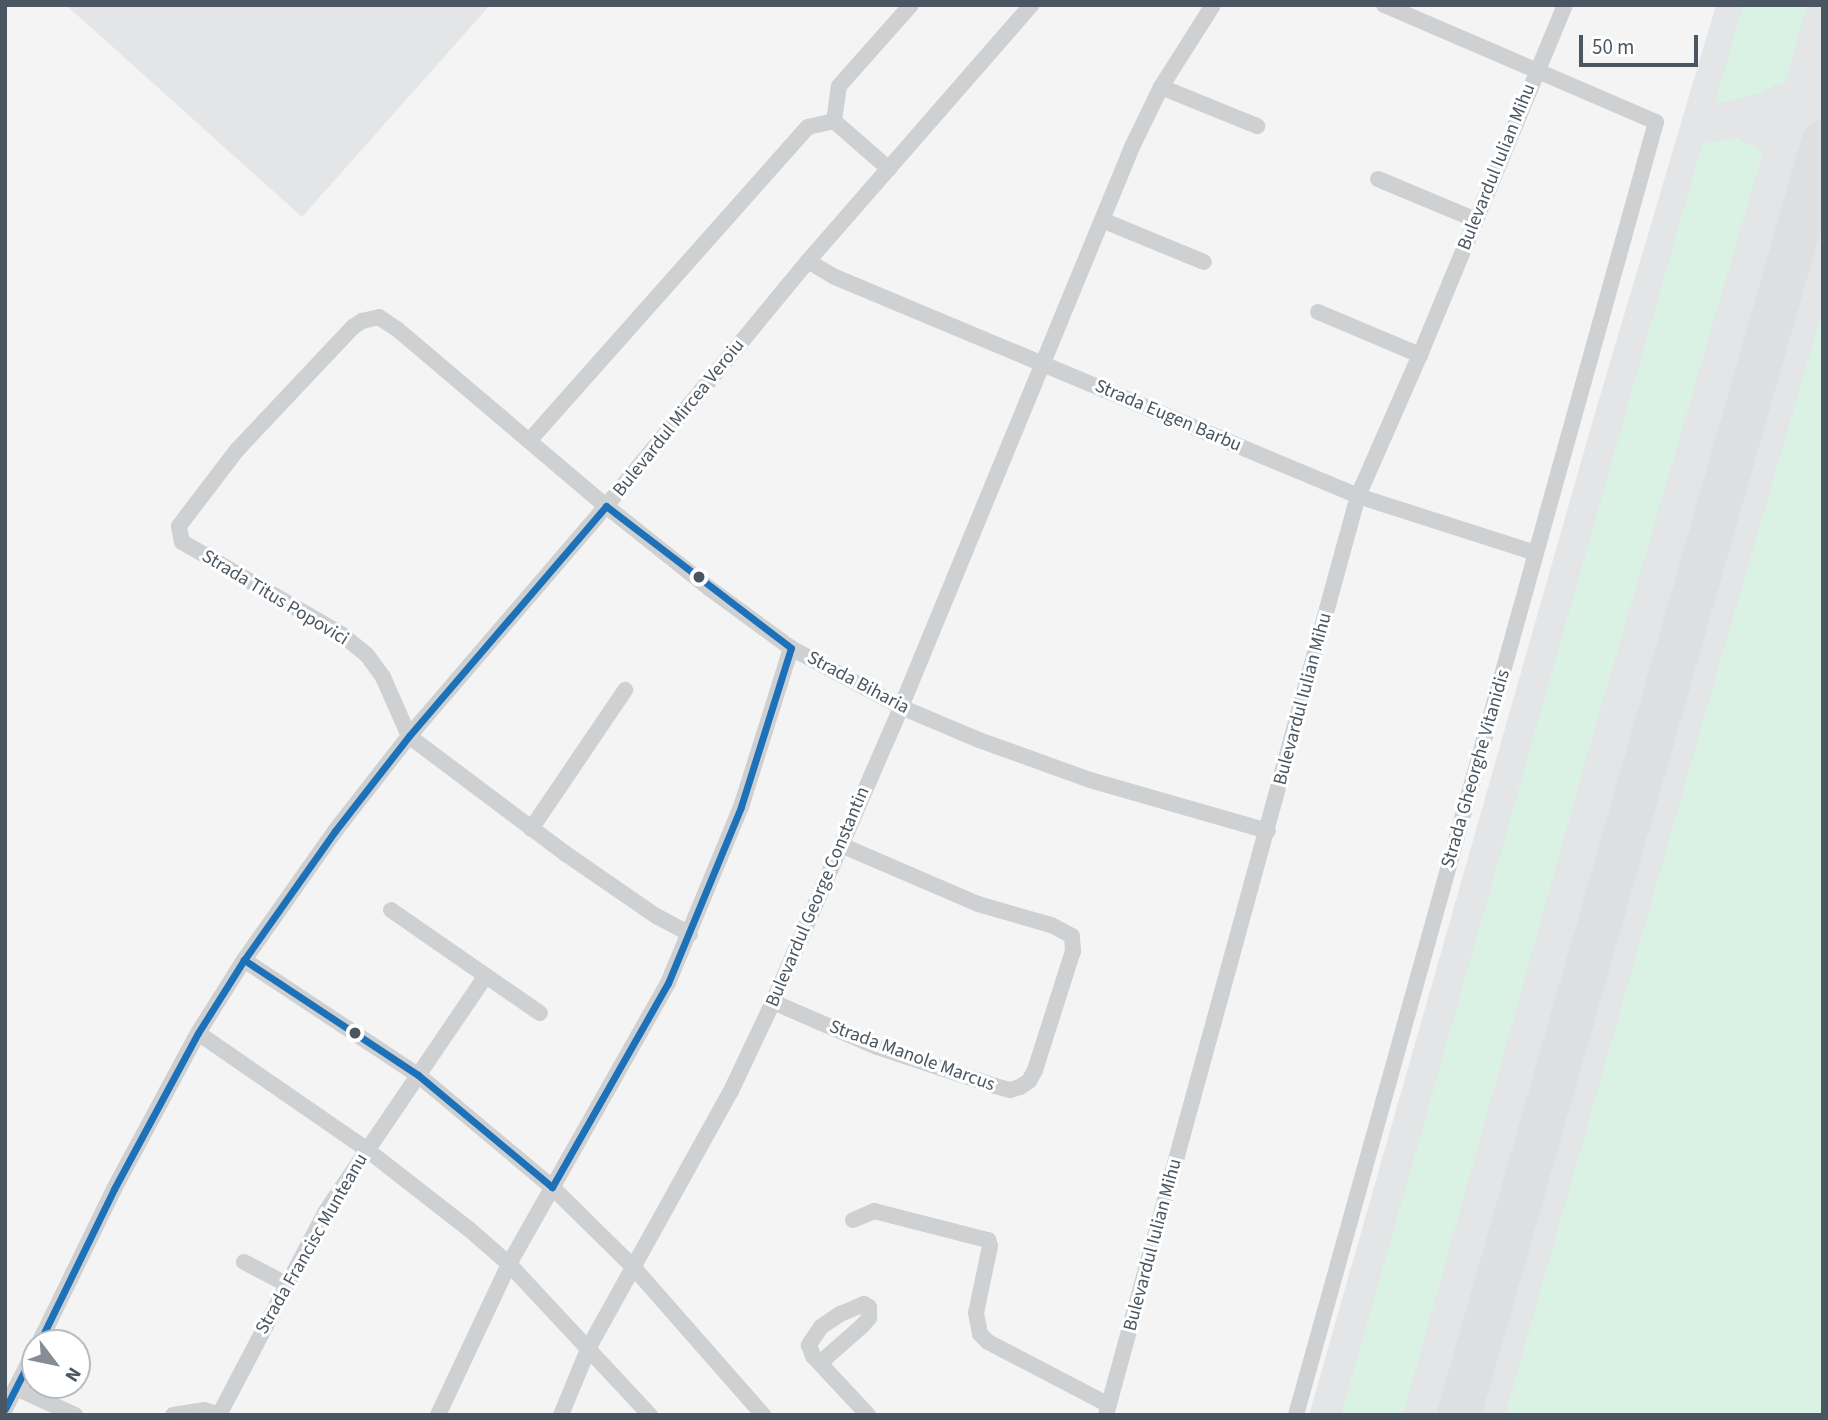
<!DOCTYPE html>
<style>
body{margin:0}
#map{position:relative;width:1828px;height:1420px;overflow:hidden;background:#f4f4f4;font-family:"Source Sans 3",sans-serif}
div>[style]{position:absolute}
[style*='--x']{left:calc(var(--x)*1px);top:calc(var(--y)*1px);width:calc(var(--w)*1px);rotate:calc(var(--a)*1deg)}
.airport>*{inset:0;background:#e4e5e7}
.green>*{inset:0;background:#d9f2e3}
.taxiway>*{height:44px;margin:-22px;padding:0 22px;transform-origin:22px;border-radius:22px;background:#dedfe0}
.minor>*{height:16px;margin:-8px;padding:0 8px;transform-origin:8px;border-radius:8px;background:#ced0d2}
.bus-1>*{height:7px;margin:-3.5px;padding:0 3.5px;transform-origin:3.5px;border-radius:3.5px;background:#1d71b8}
.dots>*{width:19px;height:19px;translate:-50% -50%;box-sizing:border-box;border:4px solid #fff;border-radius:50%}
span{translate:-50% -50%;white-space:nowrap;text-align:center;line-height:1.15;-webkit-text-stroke:6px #fff;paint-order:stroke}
.street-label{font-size:19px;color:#4a5661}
.frame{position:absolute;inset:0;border:7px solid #4a5661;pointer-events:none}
.north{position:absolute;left:21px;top:1329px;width:70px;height:70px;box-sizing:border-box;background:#fff;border:2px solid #b7bbc0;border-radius:50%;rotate:122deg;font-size:19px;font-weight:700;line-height:28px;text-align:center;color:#4a5661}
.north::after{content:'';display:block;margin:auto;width:24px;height:32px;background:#868d94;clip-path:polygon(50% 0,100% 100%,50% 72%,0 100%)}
.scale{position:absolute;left:1579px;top:35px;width:119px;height:32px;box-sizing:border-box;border:4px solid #4a5661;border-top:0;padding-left:9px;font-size:21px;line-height:24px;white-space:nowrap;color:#4a5661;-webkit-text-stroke:5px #fff;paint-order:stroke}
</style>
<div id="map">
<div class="airport">
<i style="clip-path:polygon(66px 5px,490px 5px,302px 217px)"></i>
<i style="clip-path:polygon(1716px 5px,1823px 5px,1823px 1415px,1309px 1415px,1593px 420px)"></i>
</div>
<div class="green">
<i style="clip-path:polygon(1743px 5px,1807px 5px,1785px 84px,1777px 84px,1762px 93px,1715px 104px)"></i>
<i style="clip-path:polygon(1737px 138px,1763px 152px,1588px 752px,1403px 1415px,1341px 1415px,1702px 144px)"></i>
<i style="clip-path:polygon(1823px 309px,1823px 1415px,1505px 1415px,1712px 690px)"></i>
</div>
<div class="taxiway">
<i style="--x:1459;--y:1415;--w:1324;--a:-74.04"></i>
</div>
<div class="minor">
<i style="--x:1161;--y:87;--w:104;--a:22.1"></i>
<i style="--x:889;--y:169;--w:73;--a:-138.9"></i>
<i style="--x:834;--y:121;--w:35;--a:-82"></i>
<i style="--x:839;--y:86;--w:108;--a:-48.4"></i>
<i style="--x:1378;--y:179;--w:106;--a:22.7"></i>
<i style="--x:1102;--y:220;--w:110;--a:22.4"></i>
<i style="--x:808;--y:261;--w:31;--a:31"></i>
<i style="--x:835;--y:277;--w:567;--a:22.72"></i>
<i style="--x:1358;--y:496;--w:187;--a:17.8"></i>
<i style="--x:1318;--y:312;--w:111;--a:22.9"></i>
<i style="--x:529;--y:441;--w:420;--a:-48.4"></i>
<i style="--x:808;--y:127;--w:27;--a:-13"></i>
<i style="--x:531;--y:829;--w:168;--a:-55.9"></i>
<i style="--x:391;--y:910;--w:181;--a:34.7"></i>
<i style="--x:690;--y:934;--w:38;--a:-152"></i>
<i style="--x:656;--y:916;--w:109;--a:-145.4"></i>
<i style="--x:566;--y:854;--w:196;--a:-143.1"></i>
<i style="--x:409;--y:736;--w:64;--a:-113.8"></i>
<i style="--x:383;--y:677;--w:27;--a:-126"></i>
<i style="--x:367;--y:655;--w:33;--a:-141"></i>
<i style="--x:341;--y:634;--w:184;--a:-149.9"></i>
<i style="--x:182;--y:542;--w:16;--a:-101"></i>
<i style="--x:179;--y:526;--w:96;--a:-52.7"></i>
<i style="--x:237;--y:450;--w:169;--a:-46.7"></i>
<i style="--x:353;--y:327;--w:11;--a:-34"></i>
<i style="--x:362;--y:321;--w:17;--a:-13"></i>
<i style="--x:379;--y:317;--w:22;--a:34"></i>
<i style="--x:397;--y:329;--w:274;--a:40.3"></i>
<i style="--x:606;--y:506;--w:132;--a:38.5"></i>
<i style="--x:709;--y:588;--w:102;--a:36.2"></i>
<i style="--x:791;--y:648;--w:125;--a:28.2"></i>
<i style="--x:901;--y:707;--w:85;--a:22.9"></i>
<i style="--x:979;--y:740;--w:118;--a:19.8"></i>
<i style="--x:1090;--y:780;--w:185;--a:16"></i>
<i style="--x:244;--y:960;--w:209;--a:33.5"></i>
<i style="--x:418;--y:1075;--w:175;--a:39.9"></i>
<i style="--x:552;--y:1187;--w:115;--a:44.6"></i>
<i style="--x:634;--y:1268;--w:196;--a:48.7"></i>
<i style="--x:773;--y:1002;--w:113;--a:23.4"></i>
<i style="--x:877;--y:1047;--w:124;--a:18.3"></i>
<i style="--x:995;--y:1086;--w:16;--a:15"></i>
<i style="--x:1010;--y:1090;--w:10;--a:-17"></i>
<i style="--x:1020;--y:1087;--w:11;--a:-34"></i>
<i style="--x:1029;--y:1081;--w:13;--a:-61"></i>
<i style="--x:1035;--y:1070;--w:125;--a:-72.3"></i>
<i style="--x:1073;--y:951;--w:15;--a:-94"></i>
<i style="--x:1072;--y:936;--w:24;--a:-152"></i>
<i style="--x:1051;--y:925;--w:76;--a:-164"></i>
<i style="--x:978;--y:904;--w:149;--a:-156.7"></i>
<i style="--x:198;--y:1033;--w:204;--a:34.6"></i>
<i style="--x:366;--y:1149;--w:132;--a:37.9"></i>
<i style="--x:470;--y:1230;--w:52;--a:41.1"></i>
<i style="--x:509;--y:1264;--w:207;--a:47"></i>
<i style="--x:853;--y:1220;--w:23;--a:-23"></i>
<i style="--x:874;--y:1211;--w:118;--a:14.3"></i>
<i style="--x:988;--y:1240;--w:6;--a:72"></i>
<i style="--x:990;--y:1246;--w:68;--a:101.8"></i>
<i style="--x:976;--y:1313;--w:21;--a:79"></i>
<i style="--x:980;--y:1334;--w:11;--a:45"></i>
<i style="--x:988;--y:1342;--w:136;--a:27.5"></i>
<i style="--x:244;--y:1262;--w:47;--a:27.6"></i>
<i style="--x:39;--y:1343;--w:171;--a:-64"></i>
<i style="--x:114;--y:1189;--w:177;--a:-61.7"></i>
<i style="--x:198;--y:1033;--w:86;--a:-57.8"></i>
<i style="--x:244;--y:960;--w:158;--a:-54.8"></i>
<i style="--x:335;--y:831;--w:120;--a:-52.1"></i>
<i style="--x:409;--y:736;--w:303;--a:-49.4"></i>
<i style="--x:606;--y:506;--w:318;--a:-50.5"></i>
<i style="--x:808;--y:261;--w:340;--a:-48.9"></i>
<i style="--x:820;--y:1363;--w:56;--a:-41.4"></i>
<i style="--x:862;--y:1326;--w:11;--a:-49"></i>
<i style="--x:869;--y:1318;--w:11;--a:-90"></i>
<i style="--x:869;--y:1307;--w:6;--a:-149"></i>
<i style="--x:864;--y:1304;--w:26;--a:157"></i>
<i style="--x:840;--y:1314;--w:23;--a:146"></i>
<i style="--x:821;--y:1327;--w:22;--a:124"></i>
<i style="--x:809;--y:1345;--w:12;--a:70"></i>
<i style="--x:813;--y:1356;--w:81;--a:47"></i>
<i style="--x:16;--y:1388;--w:65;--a:24.6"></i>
<i style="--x:5;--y:1409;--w:66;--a:-63"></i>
<i style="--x:173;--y:1415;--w:31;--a:-9"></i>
<i style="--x:204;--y:1410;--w:17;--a:17"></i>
<i style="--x:219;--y:1415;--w:230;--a:-62.3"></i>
<i style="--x:326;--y:1211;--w:284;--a:-55.8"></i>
<i style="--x:438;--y:1415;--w:167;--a:-64.8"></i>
<i style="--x:509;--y:1264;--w:323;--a:-60.5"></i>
<i style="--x:668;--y:983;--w:191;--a:-67.5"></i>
<i style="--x:741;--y:807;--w:167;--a:-72.5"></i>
<i style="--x:561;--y:1415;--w:74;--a:-67.6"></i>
<i style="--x:589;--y:1347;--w:291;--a:-61"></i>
<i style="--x:730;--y:1093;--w:101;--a:-64.7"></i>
<i style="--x:773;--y:1002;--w:322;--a:-66.5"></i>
<i style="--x:901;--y:707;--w:606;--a:-67.58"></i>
<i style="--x:1132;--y:147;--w:67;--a:-64.2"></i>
<i style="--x:1161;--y:87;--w:97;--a:-57.6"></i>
<i style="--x:1106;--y:1415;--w:953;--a:-74.67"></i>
<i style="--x:1358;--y:496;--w:154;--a:-66.3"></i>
<i style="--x:1420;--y:355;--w:379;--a:-67.5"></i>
<i style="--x:1296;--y:1415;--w:1342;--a:-74.44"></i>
<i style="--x:1656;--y:122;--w:296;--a:-156.7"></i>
</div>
<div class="bus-1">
<i style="--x:606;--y:506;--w:233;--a:37.5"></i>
<i style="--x:791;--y:648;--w:167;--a:107.5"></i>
<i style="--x:741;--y:807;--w:191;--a:112.5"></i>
<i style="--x:668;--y:983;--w:235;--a:119.6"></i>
<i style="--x:552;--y:1187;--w:175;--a:-140.1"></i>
<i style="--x:418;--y:1075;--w:209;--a:-146.5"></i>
<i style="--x:244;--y:960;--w:158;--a:-54.8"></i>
<i style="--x:335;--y:831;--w:120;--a:-52.1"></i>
<i style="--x:409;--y:736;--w:303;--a:-49.4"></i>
<i style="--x:39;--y:1343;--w:171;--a:-64"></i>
<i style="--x:114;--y:1189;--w:177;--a:-61.7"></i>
<i style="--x:198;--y:1033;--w:86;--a:-57.8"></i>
<i style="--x:5;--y:1409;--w:66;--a:-63"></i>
</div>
<div class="dots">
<i style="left:699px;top:577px;background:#4a5661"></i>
<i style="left:355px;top:1033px;background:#4a5661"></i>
</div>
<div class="street-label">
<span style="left:1497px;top:167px;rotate:-68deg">Bulevardul Iulian Mihu</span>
<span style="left:1168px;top:416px;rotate:23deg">Strada Eugen Barbu</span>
<span style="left:679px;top:418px;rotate:-51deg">Bulevardul Mircea Veroiu</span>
<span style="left:275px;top:598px;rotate:31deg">Strada Titus Popovici</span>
<span style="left:858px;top:683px;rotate:28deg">Strada Biharia</span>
<span style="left:1303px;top:699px;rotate:-75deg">Bulevardul Iulian Mihu</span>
<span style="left:1476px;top:769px;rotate:-74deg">Strada Gheorghe Vitanidis</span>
<span style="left:818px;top:897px;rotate:-67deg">Bulevardul George Constantin</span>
<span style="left:912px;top:1056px;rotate:20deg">Strada Manole Marcus</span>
<span style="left:312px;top:1244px;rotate:-60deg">Strada Francisc Munteanu</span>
<span style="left:1153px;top:1245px;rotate:-75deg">Bulevardul Iulian Mihu</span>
</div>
<div class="frame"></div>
<div class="north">N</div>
<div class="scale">50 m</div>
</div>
